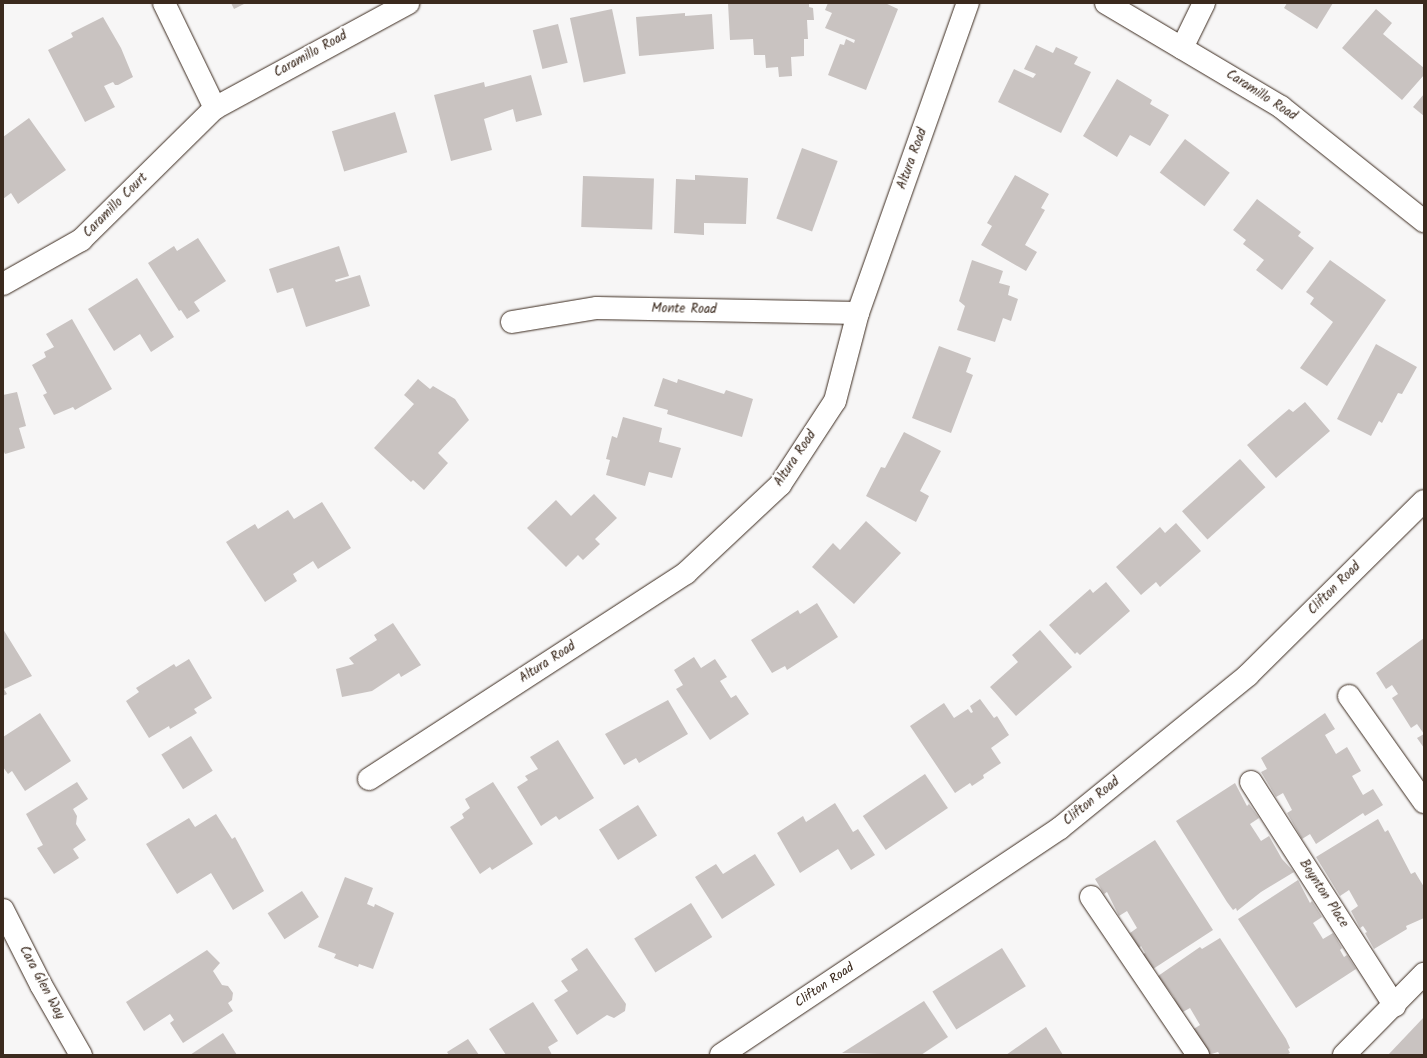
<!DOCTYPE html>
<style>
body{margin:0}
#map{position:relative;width:1427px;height:1058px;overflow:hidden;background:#f7f6f6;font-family:Kalam,sans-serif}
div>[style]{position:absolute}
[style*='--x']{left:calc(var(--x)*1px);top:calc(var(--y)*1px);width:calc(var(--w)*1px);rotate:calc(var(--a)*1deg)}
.building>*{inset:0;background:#c9c3c1;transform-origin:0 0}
.roads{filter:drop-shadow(0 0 1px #3b2a1e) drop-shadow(0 0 1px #3b2a1e)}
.minor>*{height:22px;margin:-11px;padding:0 11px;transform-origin:11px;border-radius:11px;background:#fff}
.major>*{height:22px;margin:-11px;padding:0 11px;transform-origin:11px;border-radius:11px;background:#fff}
span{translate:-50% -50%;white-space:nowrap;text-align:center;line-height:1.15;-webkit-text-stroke:4px #fff;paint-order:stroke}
.street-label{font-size:13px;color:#3b2a1e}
.frame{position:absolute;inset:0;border:4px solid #3b2a1e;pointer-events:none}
</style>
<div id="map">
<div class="building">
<i style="clip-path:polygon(231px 3px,246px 3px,234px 9px)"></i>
<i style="clip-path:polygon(728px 3px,809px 3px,809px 7px,813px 8px,814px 20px,807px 20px,808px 39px,804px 39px,804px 56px,791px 57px,792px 76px,779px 77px,778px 67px,766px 68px,765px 55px,754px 55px,753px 39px,730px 40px)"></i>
<i style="clip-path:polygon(828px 3px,885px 3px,898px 9px,866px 90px,828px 75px,840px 44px,844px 45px,846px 39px,854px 43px,855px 40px,825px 28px,832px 13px,825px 10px)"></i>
<i style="clip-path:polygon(1287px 3px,1333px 3px,1317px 29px,1284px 8px)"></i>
<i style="left:612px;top:9px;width:66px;height:43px;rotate:78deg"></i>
<i style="clip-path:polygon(1376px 9px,1392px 23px,1383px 34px,1424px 68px,1424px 75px,1402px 100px,1342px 48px)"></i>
<i style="clip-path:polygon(685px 13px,685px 16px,712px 14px,714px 49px,639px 56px,636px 17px)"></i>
<i style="clip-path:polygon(103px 17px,121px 48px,133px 77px,118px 85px,115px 85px,113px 82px,104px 86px,115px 107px,85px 122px,48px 50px,73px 37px,71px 33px)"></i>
<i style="left:558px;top:24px;width:40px;height:26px;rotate:76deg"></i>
<i style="clip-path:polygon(1036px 45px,1053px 53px,1056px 47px,1078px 57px,1074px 64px,1091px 72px,1061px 133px,998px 102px,1014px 69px,1033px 78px,1036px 74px,1024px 69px)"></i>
<i style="clip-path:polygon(531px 75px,542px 115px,516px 122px,513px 109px,484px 119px,492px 150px,451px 161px,434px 95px,484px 82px,485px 87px)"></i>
<i style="clip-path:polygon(1117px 79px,1152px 100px,1150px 104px,1169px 115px,1150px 146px,1130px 135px,1117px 157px,1083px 136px)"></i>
<i style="clip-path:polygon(1424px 94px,1424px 116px,1413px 107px)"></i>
<i style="left:395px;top:112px;width:42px;height:66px;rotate:73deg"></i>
<i style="clip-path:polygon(29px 118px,66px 170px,18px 204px,11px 193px,3px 199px,3px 137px)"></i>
<i style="left:1185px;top:139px;width:56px;height:42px;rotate:37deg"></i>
<i style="left:802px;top:148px;width:38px;height:75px;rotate:20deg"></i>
<i style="clip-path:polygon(695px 175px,748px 178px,746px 224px,704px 223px,704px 235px,674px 233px,676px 179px,695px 180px)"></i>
<i style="clip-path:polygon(1015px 175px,1049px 194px,1041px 208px,1045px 210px,1025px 245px,1037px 252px,1026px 271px,981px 245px,992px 226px,987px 223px)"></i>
<i style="left:583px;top:176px;width:71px;height:51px;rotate:2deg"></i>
<i style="clip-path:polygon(1257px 199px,1301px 232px,1298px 236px,1314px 248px,1282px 290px,1256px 270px,1264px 260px,1243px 244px,1246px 240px,1233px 230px)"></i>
<i style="clip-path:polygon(198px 238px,226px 281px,194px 302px,200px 311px,187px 319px,181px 310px,179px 311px,148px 263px,174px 246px,177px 251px)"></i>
<i style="clip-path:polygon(339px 246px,349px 276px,335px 280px,336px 282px,360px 275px,370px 306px,306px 327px,293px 288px,277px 293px,269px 269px)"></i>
<i style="clip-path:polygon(972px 260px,1003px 271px,999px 283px,1010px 286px,1008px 295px,1018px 299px,1011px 321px,1003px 318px,995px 342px,957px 330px,965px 306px,959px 301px)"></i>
<i style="clip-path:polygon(1330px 260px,1386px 300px,1327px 386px,1300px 368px,1333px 322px,1310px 304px,1314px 298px,1306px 292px)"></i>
<i style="clip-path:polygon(137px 278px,174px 337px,151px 352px,140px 334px,114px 351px,88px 309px)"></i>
<i style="clip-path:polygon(72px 319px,112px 389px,75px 410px,73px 407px,54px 415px,43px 395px,47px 393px,32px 365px,46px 357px,44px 352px,54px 347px,46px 334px)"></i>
<i style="clip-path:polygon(1376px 344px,1417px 367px,1402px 394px,1398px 393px,1382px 423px,1379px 421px,1371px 436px,1337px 419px)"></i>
<i style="clip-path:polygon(939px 346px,971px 358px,966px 372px,973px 375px,951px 433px,912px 418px)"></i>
<i style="clip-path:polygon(663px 378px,677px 383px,678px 379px,724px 394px,726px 390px,753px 399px,742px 437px,667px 414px,668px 410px,654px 406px)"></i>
<i style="clip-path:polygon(418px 379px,430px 389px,433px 386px,455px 399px,469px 420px,438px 453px,448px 463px,424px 490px,413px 480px,411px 482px,374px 448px,414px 404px,404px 395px)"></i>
<i style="clip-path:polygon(17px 392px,26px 426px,19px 428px,25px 448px,5px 454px,3px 450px,3px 395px)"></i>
<i style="clip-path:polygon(1305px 402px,1330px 431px,1276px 478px,1247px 445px,1289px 409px,1293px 412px)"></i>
<i style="clip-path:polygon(623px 417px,662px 428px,659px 442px,681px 448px,672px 478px,649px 472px,645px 486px,606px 475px,610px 460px,606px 459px,612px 436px,617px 438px)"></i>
<i style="clip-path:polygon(904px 432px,941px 451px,920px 491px,929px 496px,916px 522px,866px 496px,881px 467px,885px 468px)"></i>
<i style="left:1240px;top:459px;width:38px;height:78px;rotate:48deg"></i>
<i style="clip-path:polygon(594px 494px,617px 518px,595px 539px,600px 544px,583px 560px,578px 555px,566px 567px,527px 528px,556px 500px,571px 516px)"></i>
<i style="clip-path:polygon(322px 502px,351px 548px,318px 569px,313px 561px,293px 574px,297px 581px,265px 602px,226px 542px,255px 524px,258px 529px,288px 510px,294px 519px)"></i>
<i style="clip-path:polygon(866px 521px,901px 553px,854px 604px,812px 567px,833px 543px,840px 550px)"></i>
<i style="clip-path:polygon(1176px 523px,1201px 551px,1160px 587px,1156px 582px,1141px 595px,1116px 567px,1160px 527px,1165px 533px)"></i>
<i style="clip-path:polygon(1106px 582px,1130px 611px,1080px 655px,1077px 652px,1075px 654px,1049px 625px,1090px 589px,1093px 593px)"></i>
<i style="clip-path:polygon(817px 603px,838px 637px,787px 670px,785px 666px,772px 673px,751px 640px,798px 610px,800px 614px)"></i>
<i style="clip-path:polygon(393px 623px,421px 665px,401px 677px,399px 673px,372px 691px,342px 697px,336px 669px,354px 664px,349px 658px,377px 640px,374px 635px)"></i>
<i style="clip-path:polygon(3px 629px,32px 676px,4px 689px,7px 694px,3px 696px)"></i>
<i style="clip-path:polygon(1040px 630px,1072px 667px,1016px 716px,990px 687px,1018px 662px,1012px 655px)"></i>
<i style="clip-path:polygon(1424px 638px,1424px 748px,1417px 738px,1424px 734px,1417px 724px,1411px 728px,1392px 698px,1398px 694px,1392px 685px,1386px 689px,1376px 673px)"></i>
<i style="clip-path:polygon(694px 657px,701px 668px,715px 659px,727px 677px,720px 681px,731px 698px,736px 695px,749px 714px,710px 740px,676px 689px,683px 685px,674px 670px)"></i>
<i style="clip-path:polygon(189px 659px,212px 698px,194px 709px,197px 713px,170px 729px,169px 726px,149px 738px,126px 701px,139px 692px,136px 688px,174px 664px,176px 667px)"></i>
<i style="clip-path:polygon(980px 699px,994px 718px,997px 716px,1009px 735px,991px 748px,1001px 763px,983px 775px,984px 778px,972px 786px,970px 783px,955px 793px,910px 726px,944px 703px,954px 718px,968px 709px,971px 713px,973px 712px,970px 706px)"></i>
<i style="clip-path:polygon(668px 700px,688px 734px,639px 763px,636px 758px,624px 765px,605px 734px)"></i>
<i style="clip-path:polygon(40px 713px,71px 761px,25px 791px,12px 771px,8px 774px,3px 767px,3px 737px)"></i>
<i style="clip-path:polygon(1325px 713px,1335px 729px,1325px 735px,1336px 754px,1347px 747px,1361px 771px,1352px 776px,1363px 795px,1373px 789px,1383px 805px,1365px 816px,1363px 813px,1316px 844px,1310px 834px,1302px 839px,1287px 813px,1292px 810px,1283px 793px,1276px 797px,1261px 772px,1267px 769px,1261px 758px)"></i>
<i style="left:191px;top:736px;width:41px;height:35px;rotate:58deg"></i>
<i style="clip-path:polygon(558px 740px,594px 798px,559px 820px,556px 816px,541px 826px,517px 787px,528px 780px,525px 776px,538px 769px,530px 757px)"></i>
<i style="left:925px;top:774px;width:41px;height:75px;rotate:56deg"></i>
<i style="clip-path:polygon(77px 782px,88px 799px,73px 809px,77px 816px,76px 824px,86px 840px,73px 849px,79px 858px,54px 874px,37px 848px,43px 845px,26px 814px)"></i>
<i style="clip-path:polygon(493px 782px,533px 844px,492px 870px,490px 867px,480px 874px,450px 827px,464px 818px,462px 814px,470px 808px,465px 799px)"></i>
<i style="clip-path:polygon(1235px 783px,1247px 806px,1249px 804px,1259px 818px,1250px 824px,1261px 841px,1269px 836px,1282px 859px,1294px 872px,1261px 892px,1237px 911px,1236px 908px,1233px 910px,1227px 902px,1176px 821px)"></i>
<i style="clip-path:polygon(835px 803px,853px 832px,858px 829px,875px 855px,851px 870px,838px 849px,800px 873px,777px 833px,803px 816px,806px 822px)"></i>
<i style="left:638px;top:805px;width:36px;height:46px;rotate:58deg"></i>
<i style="clip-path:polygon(216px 814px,232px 839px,235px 837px,264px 891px,233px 910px,211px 873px,177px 894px,146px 844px,189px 818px,195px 827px)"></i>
<i style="clip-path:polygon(1378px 819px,1385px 832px,1388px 830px,1411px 874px,1415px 872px,1424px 887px,1424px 918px,1406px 926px,1407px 929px,1374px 949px,1365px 933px,1367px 932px,1363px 926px,1360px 928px,1351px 911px,1358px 906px,1349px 890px,1340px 896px,1316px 857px)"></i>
<i style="clip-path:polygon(1155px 840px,1213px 930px,1153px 969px,1143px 954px,1145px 953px,1141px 946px,1139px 948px,1130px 933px,1137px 928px,1127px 911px,1119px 916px,1107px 892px,1104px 894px,1095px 879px)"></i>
<i style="clip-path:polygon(755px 854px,775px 885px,722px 919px,695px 877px,716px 864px,723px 874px)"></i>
<i style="clip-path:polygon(345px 877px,373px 888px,367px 904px,374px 907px,375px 904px,394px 913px,373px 969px,359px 964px,358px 967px,334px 958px,336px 954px,318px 947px)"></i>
<i style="clip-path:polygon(1298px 880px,1310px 903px,1312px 901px,1322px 917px,1313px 923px,1323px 939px,1333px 933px,1342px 948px,1340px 950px,1344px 957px,1347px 955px,1356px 969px,1296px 1008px,1238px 919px)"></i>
<i style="left:302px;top:891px;width:31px;height:41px;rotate:57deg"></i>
<i style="left:691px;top:903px;width:40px;height:67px;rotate:58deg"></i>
<i style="clip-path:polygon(1220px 938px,1286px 1039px,1290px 1048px,1288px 1049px,1290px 1053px,1286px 1055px,1220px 1055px,1218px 1052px,1208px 1055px,1192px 1030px,1200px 1025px,1190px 1008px,1181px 1013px,1173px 996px,1158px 976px,1200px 947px,1202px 949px)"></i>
<i style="clip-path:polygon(587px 948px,626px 1004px,625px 1011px,614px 1018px,607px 1015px,577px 1035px,554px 1000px,568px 991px,561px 981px,578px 970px,571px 959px)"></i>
<i style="left:1002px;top:948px;width:45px;height:82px;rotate:58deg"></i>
<i style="clip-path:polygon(207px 950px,220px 963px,213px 971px,222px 985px,228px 986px,233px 993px,232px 1000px,228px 1003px,233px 1011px,183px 1043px,170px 1023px,174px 1020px,170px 1014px,144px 1031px,126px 1002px)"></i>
<i style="clip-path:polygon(924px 1001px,948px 1037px,921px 1055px,842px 1053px)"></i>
<i style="clip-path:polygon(533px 1002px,558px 1041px,548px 1047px,552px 1055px,506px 1055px,489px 1029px)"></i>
<i style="clip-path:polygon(1424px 1017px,1424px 1055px,1388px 1055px)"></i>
<i style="clip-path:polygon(1046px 1027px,1063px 1055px,1006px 1055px)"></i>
<i style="clip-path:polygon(223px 1033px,237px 1055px,190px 1055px)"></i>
<i style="clip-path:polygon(468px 1039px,479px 1055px,449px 1055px,447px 1052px)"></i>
</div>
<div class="roads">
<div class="minor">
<i style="--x:164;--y:3;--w:117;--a:64.1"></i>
<i style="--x:1106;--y:3;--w:204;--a:30.7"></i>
<i style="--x:1281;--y:107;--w:183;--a:38.6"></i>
<i style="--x:1182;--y:48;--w:50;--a:-63.9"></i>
<i style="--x:3;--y:284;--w:90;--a:-29.4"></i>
<i style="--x:81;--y:240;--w:188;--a:-44.6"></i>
<i style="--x:215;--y:108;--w:220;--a:-28.5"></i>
<i style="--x:512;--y:322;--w:86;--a:-9.4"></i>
<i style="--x:597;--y:308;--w:261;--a:1.1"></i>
<i style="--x:1349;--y:696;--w:130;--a:54.7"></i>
<i style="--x:369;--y:779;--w:378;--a:-33"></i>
<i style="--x:686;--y:573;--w:129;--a:-43.1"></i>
<i style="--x:780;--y:485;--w:100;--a:-56.8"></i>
<i style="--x:835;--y:401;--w:91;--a:-75.4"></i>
<i style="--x:858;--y:313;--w:329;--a:-70.5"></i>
<i style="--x:1251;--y:782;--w:266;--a:57.3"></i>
<i style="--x:1091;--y:897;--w:191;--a:55.9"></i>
<i style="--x:3;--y:910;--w:84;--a:63.1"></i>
<i style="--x:41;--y:985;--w:81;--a:60.3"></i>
<i style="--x:1344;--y:1055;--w:114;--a:-45.4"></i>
</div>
<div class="major">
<i style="--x:721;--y:1055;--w:408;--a:-33.8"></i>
<i style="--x:1060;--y:828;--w:242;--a:-39.1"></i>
<i style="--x:1248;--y:675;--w:247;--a:-44.7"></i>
</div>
</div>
<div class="street-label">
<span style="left:311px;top:55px;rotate:-29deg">Caramillo Road</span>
<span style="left:1261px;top:96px;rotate:33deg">Caramillo Road</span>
<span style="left:913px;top:159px;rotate:-70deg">Altura Road</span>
<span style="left:116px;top:206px;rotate:-45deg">Caramillo Court</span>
<span style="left:684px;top:310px;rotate:1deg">Monte Road</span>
<span style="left:796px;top:459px;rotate:-56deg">Altura Road</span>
<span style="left:1335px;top:589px;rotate:-45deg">Clifton Road</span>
<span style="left:548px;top:663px;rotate:-33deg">Altura Road</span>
<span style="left:1092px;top:802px;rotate:-39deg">Clifton Road</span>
<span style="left:1323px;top:894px;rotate:57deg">Boynton Place</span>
<span style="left:41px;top:983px;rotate:62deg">Cara Glen Way</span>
<span style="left:825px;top:986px;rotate:-34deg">Clifton Road</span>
</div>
<div class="frame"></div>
</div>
